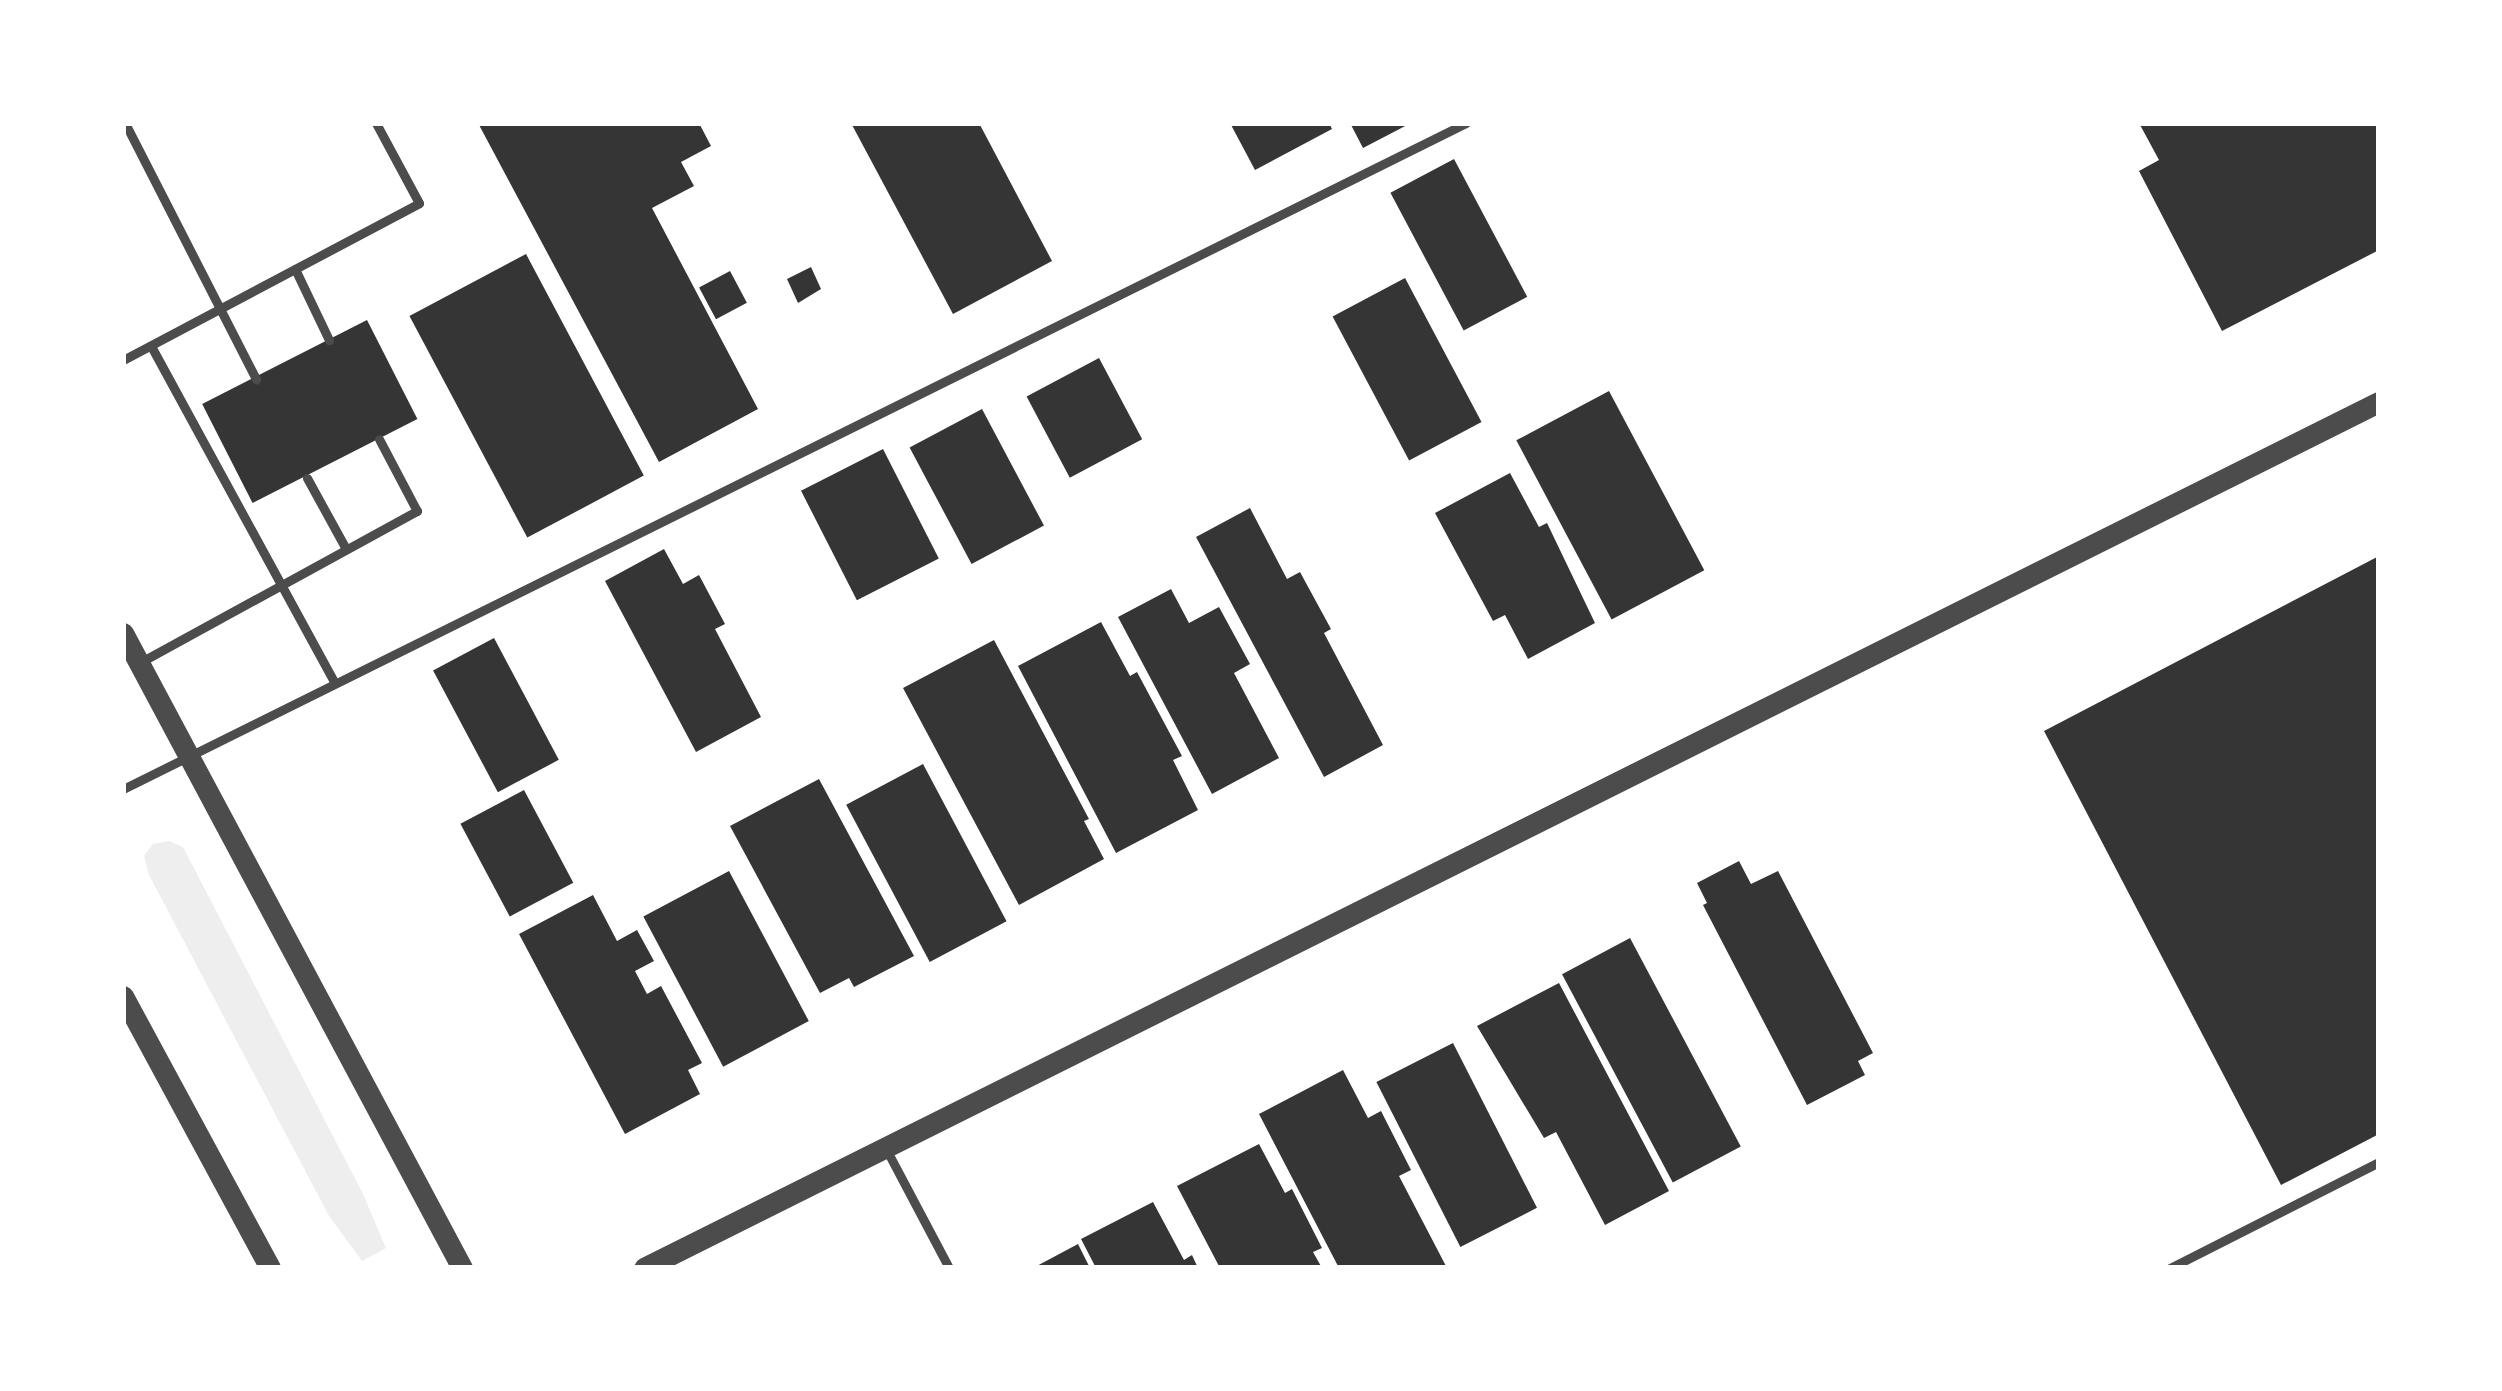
<!DOCTYPE html>
<style>
body{margin:0}
#map{position:relative;width:2502px;height:1391px;overflow:hidden;background:#fff;font-family:Manrope,sans-serif}
div>[style]{position:absolute}
[style*='--x']{left:calc(var(--x)*1px);top:calc(var(--y)*1px);width:calc(var(--w)*1px);rotate:calc(var(--a)*1deg)}
.green>*{inset:0;background:#eee}
.building>*{inset:0;background:#353535;transform-origin:0 0}
.service>*{height:9px;margin:-4.5px;padding:0 4.5px;transform-origin:4.5px;border-radius:4.5px;background:#4c4c4c}
.tertiary>*{height:21px;margin:-10.5px;padding:0 10.5px;transform-origin:10.5px;border-radius:10.5px;background:#4c4c4c}
span{translate:-50% -50%;white-space:nowrap;text-align:center;line-height:1.15;-webkit-text-stroke:12px #fff;paint-order:stroke}
.frame{position:absolute;inset:0;border:126px solid #fff;pointer-events:none}
</style>
<div id="map">
<div class="green">
<i style="clip-path:polygon(169px 841px,183px 847px,362px 1192px,386px 1248px,362px 1261px,329px 1216px,149px 875px,144px 856px,153px 844px)"></i>
</div>
<div class="building">
<i style="clip-path:polygon(478px 123px,699px 123px,711px 146px,681px 162px,694px 186px,652px 208px,758px 409px,659px 462px)"></i>
<i style="clip-path:polygon(851px 123px,979px 123px,1052px 261px,953px 314px)"></i>
<i style="clip-path:polygon(1230px 123px,1329px 123px,1332px 129px,1255px 170px)"></i>
<i style="clip-path:polygon(1350px 123px,1411px 123px,1363px 148px)"></i>
<i style="clip-path:polygon(2139px 123px,2379px 123px,2379px 250px,2222px 331px,2139px 171px,2159px 160px)"></i>
<i style="left:1454px;top:159px;width:156px;height:72px;rotate:62deg"></i>
<i style="left:526px;top:254px;width:251px;height:132px;rotate:62deg"></i>
<i style="clip-path:polygon(811px 267px,821px 289px,798px 303px,787px 279px)"></i>
<i style="left:730px;top:271px;width:36px;height:35px;rotate:62deg"></i>
<i style="left:1405px;top:278px;width:163px;height:82px;rotate:62deg"></i>
<i style="left:367px;top:320px;width:111px;height:185px;rotate:63deg"></i>
<i style="left:1099px;top:358px;width:92px;height:82px;rotate:62deg"></i>
<i style="left:1609px;top:391px;width:203px;height:105px;rotate:62deg"></i>
<i style="left:982px;top:409px;width:132px;height:82px;rotate:62deg"></i>
<i style="left:883px;top:449px;width:123px;height:92px;rotate:63deg"></i>
<i style="clip-path:polygon(1510px 473px,1539px 527px,1547px 523px,1595px 623px,1528px 659px,1505px 615px,1493px 621px,1435px 513px)"></i>
<i style="clip-path:polygon(1250px 508px,1287px 579px,1300px 572px,1331px 629px,1324px 633px,1383px 745px,1324px 777px,1196px 537px)"></i>
<i style="clip-path:polygon(664px 549px,683px 584px,699px 575px,725px 624px,715px 629px,761px 717px,696px 752px,605px 581px)"></i>
<i style="clip-path:polygon(2379px 556px,2379px 1134px,2281px 1185px,2044px 731px)"></i>
<i style="clip-path:polygon(1171px 589px,1189px 623px,1219px 607px,1250px 664px,1234px 673px,1279px 758px,1212px 794px,1118px 617px)"></i>
<i style="clip-path:polygon(1101px 622px,1130px 676px,1137px 672px,1182px 756px,1173px 760px,1198px 810px,1116px 853px,1018px 666px)"></i>
<i style="left:494px;top:638px;width:138px;height:69px;rotate:62deg"></i>
<i style="clip-path:polygon(994px 640px,1089px 819px,1084px 821px,1104px 859px,1019px 905px,903px 688px)"></i>
<i style="left:923px;top:764px;width:178px;height:87px;rotate:62deg"></i>
<i style="clip-path:polygon(819px 779px,914px 956px,854px 987px,849px 978px,820px 993px,730px 826px)"></i>
<i style="left:524px;top:790px;width:105px;height:72px;rotate:62deg"></i>
<i style="clip-path:polygon(1739px 861px,1751px 884px,1778px 871px,1873px 1053px,1858px 1061px,1865px 1075px,1807px 1105px,1703px 905px,1707px 903px,1697px 883px)"></i>
<i style="left:729px;top:871px;width:170px;height:97px;rotate:62deg"></i>
<i style="clip-path:polygon(593px 895px,617px 941px,637px 930px,654px 961px,635px 971px,647px 994px,661px 986px,702px 1063px,688px 1070px,700px 1094px,625px 1134px,519px 934px)"></i>
<i style="left:1630px;top:938px;width:236px;height:77px;rotate:62deg"></i>
<i style="clip-path:polygon(1559px 983px,1669px 1191px,1605px 1225px,1556px 1132px,1544px 1138px,1477px 1026px)"></i>
<i style="left:1453px;top:1043px;width:185px;height:86px;rotate:63deg"></i>
<i style="clip-path:polygon(1343px 1070px,1368px 1118px,1381px 1111px,1411px 1170px,1399px 1176px,1447px 1268px,1339px 1268px,1259px 1114px)"></i>
<i style="clip-path:polygon(1259px 1144px,1285px 1193px,1292px 1189px,1322px 1248px,1313px 1252px,1322px 1268px,1220px 1268px,1177px 1186px)"></i>
<i style="clip-path:polygon(1153px 1202px,1184px 1260px,1192px 1255px,1198px 1268px,1096px 1268px,1081px 1239px)"></i>
<i style="clip-path:polygon(1078px 1244px,1090px 1268px,1033px 1268px)"></i>
</div>
<div class="service">
<i style="--x:125;--y:123;--w:288;--a:62.9"></i>
<i style="--x:295;--y:269;--w:79;--a:64.4"></i>
<i style="--x:151;--y:346;--w:384;--a:61.4"></i>
<i style="--x:123;--y:360;--w:335;--a:-27.9"></i>
<i style="--x:419;--y:203;--w:91;--a:-118.3"></i>
<i style="--x:307;--y:478;--w:81;--a:61.2"></i>
<i style="--x:139;--y:663;--w:317;--a:-28.7"></i>
<i style="--x:417;--y:511;--w:81;--a:-117.8"></i>
<i style="--x:123;--y:789;--w:1499;--a:-26.38"></i>
<i style="--x:885;--y:1147;--w:137;--a:62.1"></i>
<i style="--x:2170;--y:1268;--w:234;--a:-26.9"></i>
</div>
<div class="tertiary">
<i style="--x:123;--y:633;--w:720;--a:61.9"></i>
<i style="--x:123;--y:996;--w:309;--a:61.6"></i>
<i style="--x:644;--y:1268;--w:1939;--a:-26.53"></i>
</div>
<div class="frame"></div>
</div>
